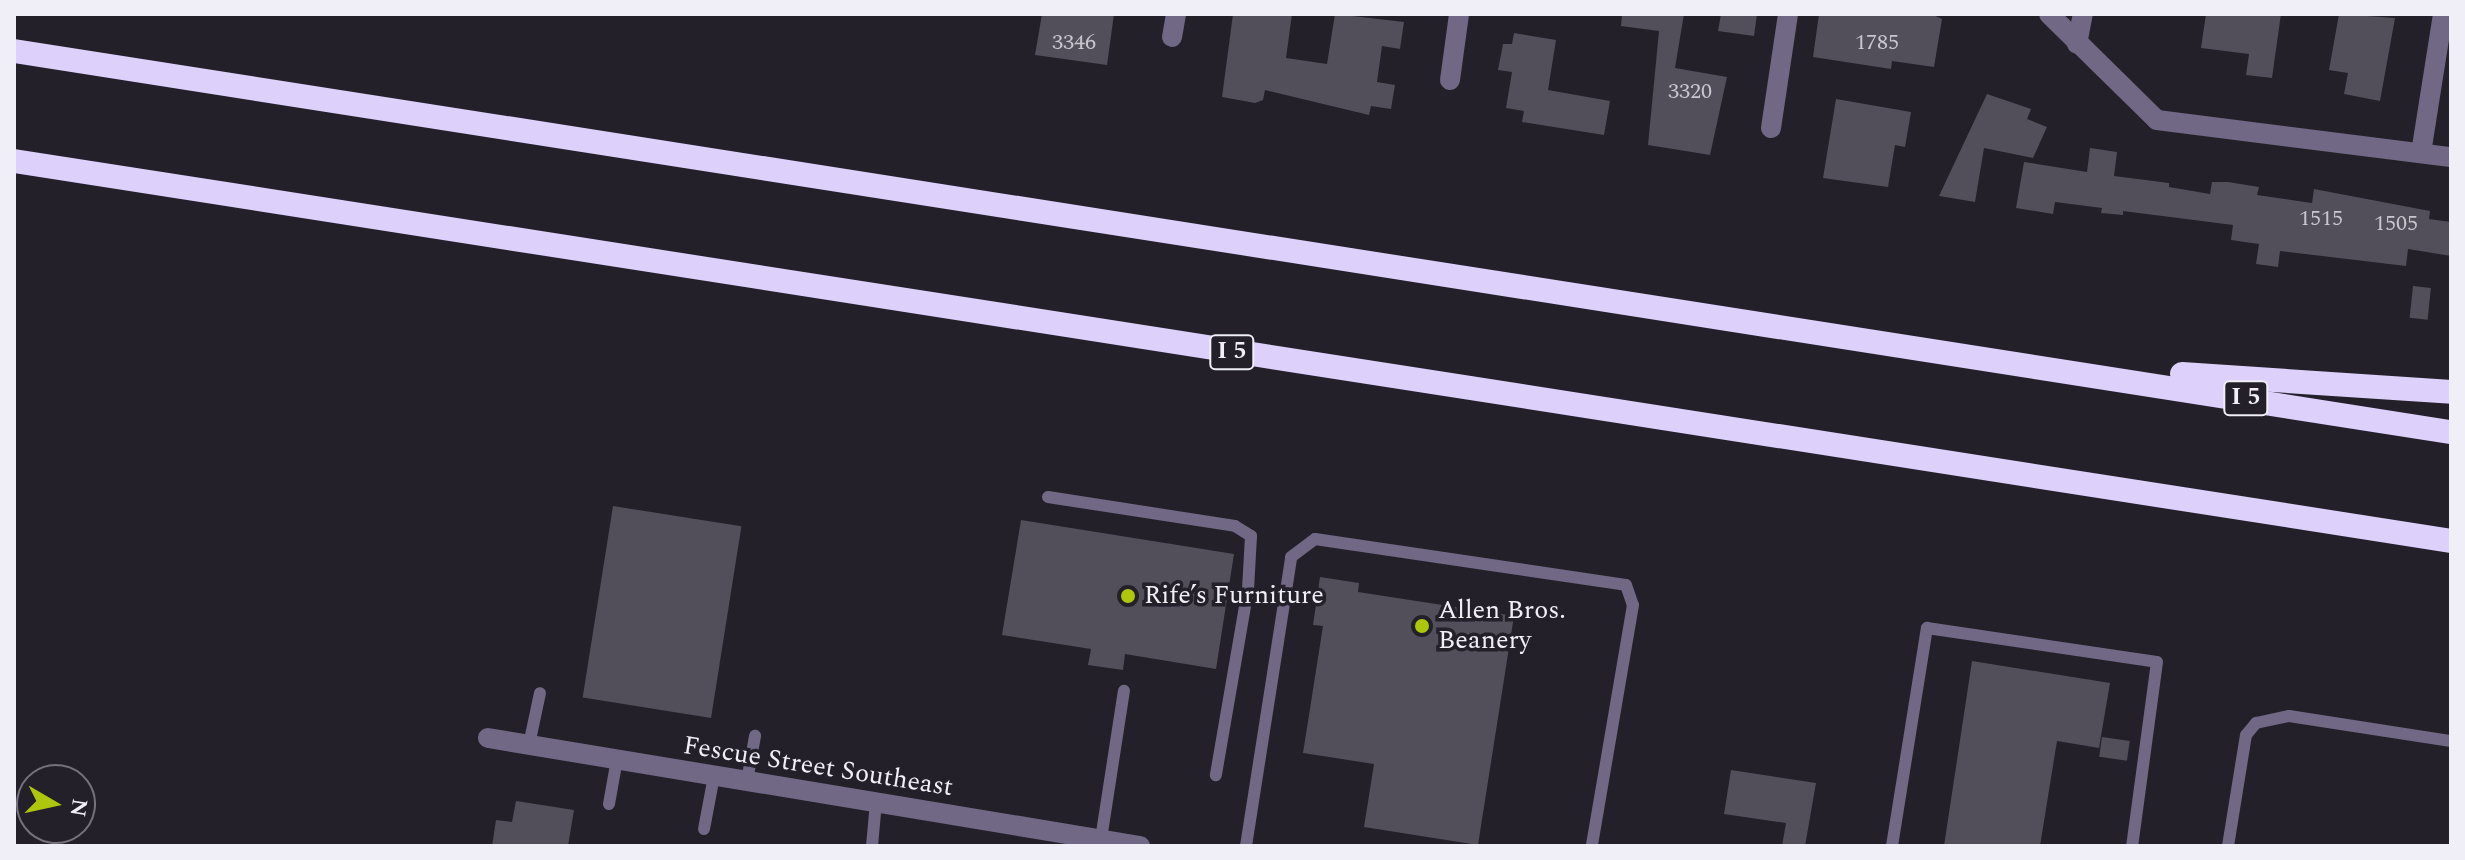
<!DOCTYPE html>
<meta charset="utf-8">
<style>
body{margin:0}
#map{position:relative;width:2465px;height:860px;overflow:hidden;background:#23202a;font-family:Spectral,serif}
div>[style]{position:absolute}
.building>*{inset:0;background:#524e5a;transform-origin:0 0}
.service>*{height:12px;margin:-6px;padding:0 6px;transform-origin:6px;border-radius:6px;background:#706884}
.minor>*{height:20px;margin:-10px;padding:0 10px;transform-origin:10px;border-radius:10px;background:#706884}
.tertiary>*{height:20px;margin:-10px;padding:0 10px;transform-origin:10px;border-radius:10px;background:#706884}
.motorway>*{height:24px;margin:-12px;padding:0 12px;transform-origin:12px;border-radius:12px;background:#ddd0fb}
.dots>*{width:22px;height:22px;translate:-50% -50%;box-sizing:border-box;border:4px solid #23202a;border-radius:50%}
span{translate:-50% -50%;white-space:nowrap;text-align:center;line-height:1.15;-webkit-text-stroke:7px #23202a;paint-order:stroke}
.number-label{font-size:22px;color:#c8c6cf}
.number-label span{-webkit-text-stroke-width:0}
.shield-label span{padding:2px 6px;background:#23202a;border:2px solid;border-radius:6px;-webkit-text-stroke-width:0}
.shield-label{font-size:24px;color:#f0eef6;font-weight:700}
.poi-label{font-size:26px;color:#f0eef6}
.left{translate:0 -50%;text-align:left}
.street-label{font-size:26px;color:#f0eef6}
.frame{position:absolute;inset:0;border:16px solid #f0eef6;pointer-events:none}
.north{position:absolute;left:16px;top:764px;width:80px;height:80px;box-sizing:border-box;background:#23202a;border:2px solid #75727c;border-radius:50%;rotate:99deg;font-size:22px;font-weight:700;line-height:32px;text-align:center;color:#f0eef6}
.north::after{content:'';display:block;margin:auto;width:28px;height:36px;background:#aec60c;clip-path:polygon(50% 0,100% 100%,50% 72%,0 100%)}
</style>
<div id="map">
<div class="building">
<i style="clip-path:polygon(1042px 14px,1114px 14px,1107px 65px,1035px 55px)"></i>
<i style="clip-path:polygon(1233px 14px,1292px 14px,1286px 58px,1327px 64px,1335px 14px,1404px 22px,1400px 49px,1382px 46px,1377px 82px,1395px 85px,1391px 109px,1371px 106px,1369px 115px,1265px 90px,1263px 100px,1255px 103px,1222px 97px)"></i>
<i style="clip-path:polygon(1622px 14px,1684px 14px,1675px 68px,1727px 77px,1710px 155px,1648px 145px,1659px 31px,1621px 26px)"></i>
<i style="clip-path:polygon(1721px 14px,1757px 14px,1754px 36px,1718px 31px)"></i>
<i style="clip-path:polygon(1819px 14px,1931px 14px,1942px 19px,1934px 67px,1892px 61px,1891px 69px,1813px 57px)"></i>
<i style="clip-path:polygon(2206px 14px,2281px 14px,2272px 78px,2246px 75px,2249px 54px,2201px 48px)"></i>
<i style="clip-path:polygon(2339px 14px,2395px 18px,2380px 101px,2344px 94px,2348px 73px,2329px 70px)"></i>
<i style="clip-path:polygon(1514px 33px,1556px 40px,1548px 90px,1610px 101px,1604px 135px,1522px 122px,1524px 111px,1506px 108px,1512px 72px,1498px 70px,1503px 44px,1512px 44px)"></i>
<i style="clip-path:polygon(1987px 94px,2031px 109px,2027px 119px,2047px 127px,2033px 158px,1984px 148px,1975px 202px,1939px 196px)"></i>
<i style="clip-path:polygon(1836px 99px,1911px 112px,1905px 147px,1895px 145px,1888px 187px,1823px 178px)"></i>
<i style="clip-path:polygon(2090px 148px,2117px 152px,2114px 176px,2169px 183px,2169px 187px,2210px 194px,2212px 182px,2228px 182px,2259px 187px,2257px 195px,2312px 203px,2314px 189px,2430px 211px,2429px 219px,2451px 222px,2451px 256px,2408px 249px,2406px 266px,2280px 251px,2278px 267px,2256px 264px,2259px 244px,2231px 240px,2233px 225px,2123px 211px,2123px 215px,2101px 213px,2102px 208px,2055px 202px,2053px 214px,2016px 208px,2024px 162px,2087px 172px)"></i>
<i style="left:2413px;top:286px;width:18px;height:32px;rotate:6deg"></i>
<i style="left:613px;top:506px;width:130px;height:194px;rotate:9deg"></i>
<i style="clip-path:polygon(1021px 520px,1234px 554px,1216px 669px,1125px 654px,1123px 670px,1088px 665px,1091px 649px,1002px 635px)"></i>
<i style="clip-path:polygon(1320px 577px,1359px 583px,1358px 592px,1514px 616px,1478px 845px,1364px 827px,1374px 764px,1303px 753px,1323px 626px,1313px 625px)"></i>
<i style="clip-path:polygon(1972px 661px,2110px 683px,2099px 748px,2057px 741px,2040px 846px,1944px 846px)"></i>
<i style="left:2102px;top:737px;width:28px;height:20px;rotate:8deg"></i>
<i style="clip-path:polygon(1731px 770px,1816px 783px,1805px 846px,1782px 846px,1786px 823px,1724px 814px)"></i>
<i style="clip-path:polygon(516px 801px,574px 810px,568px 846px,492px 846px,496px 820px,512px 822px)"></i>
</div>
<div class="service">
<i style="left:1048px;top:497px;width:189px;rotate:8.8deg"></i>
<i style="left:1235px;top:526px;width:19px;rotate:32deg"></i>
<i style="left:1251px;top:536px;width:53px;rotate:93.2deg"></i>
<i style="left:1248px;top:589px;width:189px;rotate:99.8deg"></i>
<i style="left:529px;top:745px;width:53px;rotate:-78.1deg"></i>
<i style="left:747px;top:781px;width:46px;rotate:-79.9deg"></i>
<i style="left:609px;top:804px;width:46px;rotate:-79.9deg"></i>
<i style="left:704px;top:829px;width:54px;rotate:-79.3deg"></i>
<i style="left:1101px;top:839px;width:150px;rotate:-81.2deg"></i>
<i style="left:872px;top:846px;width:44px;rotate:-84.8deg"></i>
<i style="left:1246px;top:846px;width:292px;rotate:-81.1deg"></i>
<i style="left:1291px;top:557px;width:30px;rotate:-37deg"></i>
<i style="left:1315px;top:539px;width:314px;rotate:8.4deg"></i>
<i style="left:1626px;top:585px;width:21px;rotate:71deg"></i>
<i style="left:1633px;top:605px;width:244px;rotate:99.7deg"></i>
<i style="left:1892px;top:846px;width:221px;rotate:-80.9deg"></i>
<i style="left:1927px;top:628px;width:232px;rotate:8.4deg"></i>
<i style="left:2157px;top:662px;width:186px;rotate:97.7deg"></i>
<i style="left:2228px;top:846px;width:112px;rotate:-80.8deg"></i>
<i style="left:2246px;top:735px;width:16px;rotate:-50deg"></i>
<i style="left:2256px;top:723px;width:34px;rotate:-12deg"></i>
<i style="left:2289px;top:716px;width:164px;rotate:8.8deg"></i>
</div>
<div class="minor">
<i style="left:2049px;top:14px;width:151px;rotate:44.5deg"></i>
<i style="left:2157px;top:120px;width:296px;rotate:7.2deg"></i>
<i style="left:1172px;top:37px;width:23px;rotate:-80deg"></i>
<i style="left:2077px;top:44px;width:31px;rotate:-79deg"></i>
<i style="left:1450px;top:80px;width:67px;rotate:-82.2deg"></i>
<i style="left:1771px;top:128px;width:115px;rotate:-81.5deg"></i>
<i style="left:2421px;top:153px;width:141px;rotate:-81deg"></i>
</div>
<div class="tertiary">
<i style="left:488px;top:738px;width:661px;rotate:9.41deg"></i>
</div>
<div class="motorway">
<i style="left:14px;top:51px;width:2467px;rotate:8.89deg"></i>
<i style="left:14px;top:161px;width:2466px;rotate:8.86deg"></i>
<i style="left:2182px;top:374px;width:270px;rotate:3.8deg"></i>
</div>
<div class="dots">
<i style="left:1128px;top:596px;background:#aec60c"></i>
<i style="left:1422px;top:626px;background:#aec60c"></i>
</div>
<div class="number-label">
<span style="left:1074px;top:43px">3346</span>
<span style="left:1877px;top:43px">1785</span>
<span style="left:1690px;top:92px">3320</span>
<span style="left:2321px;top:219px">1515</span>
<span style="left:2396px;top:224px">1505</span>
</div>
<div class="shield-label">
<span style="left:1232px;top:352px">I 5</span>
<span style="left:2246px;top:398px">I 5</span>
</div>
<div class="poi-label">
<span class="left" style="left:1144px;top:596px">Rife’s Furniture</span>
<span class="left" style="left:1438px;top:626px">Allen Bros.<br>Beanery</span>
</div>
<div class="street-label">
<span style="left:818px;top:767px;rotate:9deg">Fescue Street Southeast</span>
</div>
<div class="frame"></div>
<div class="north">N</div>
</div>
